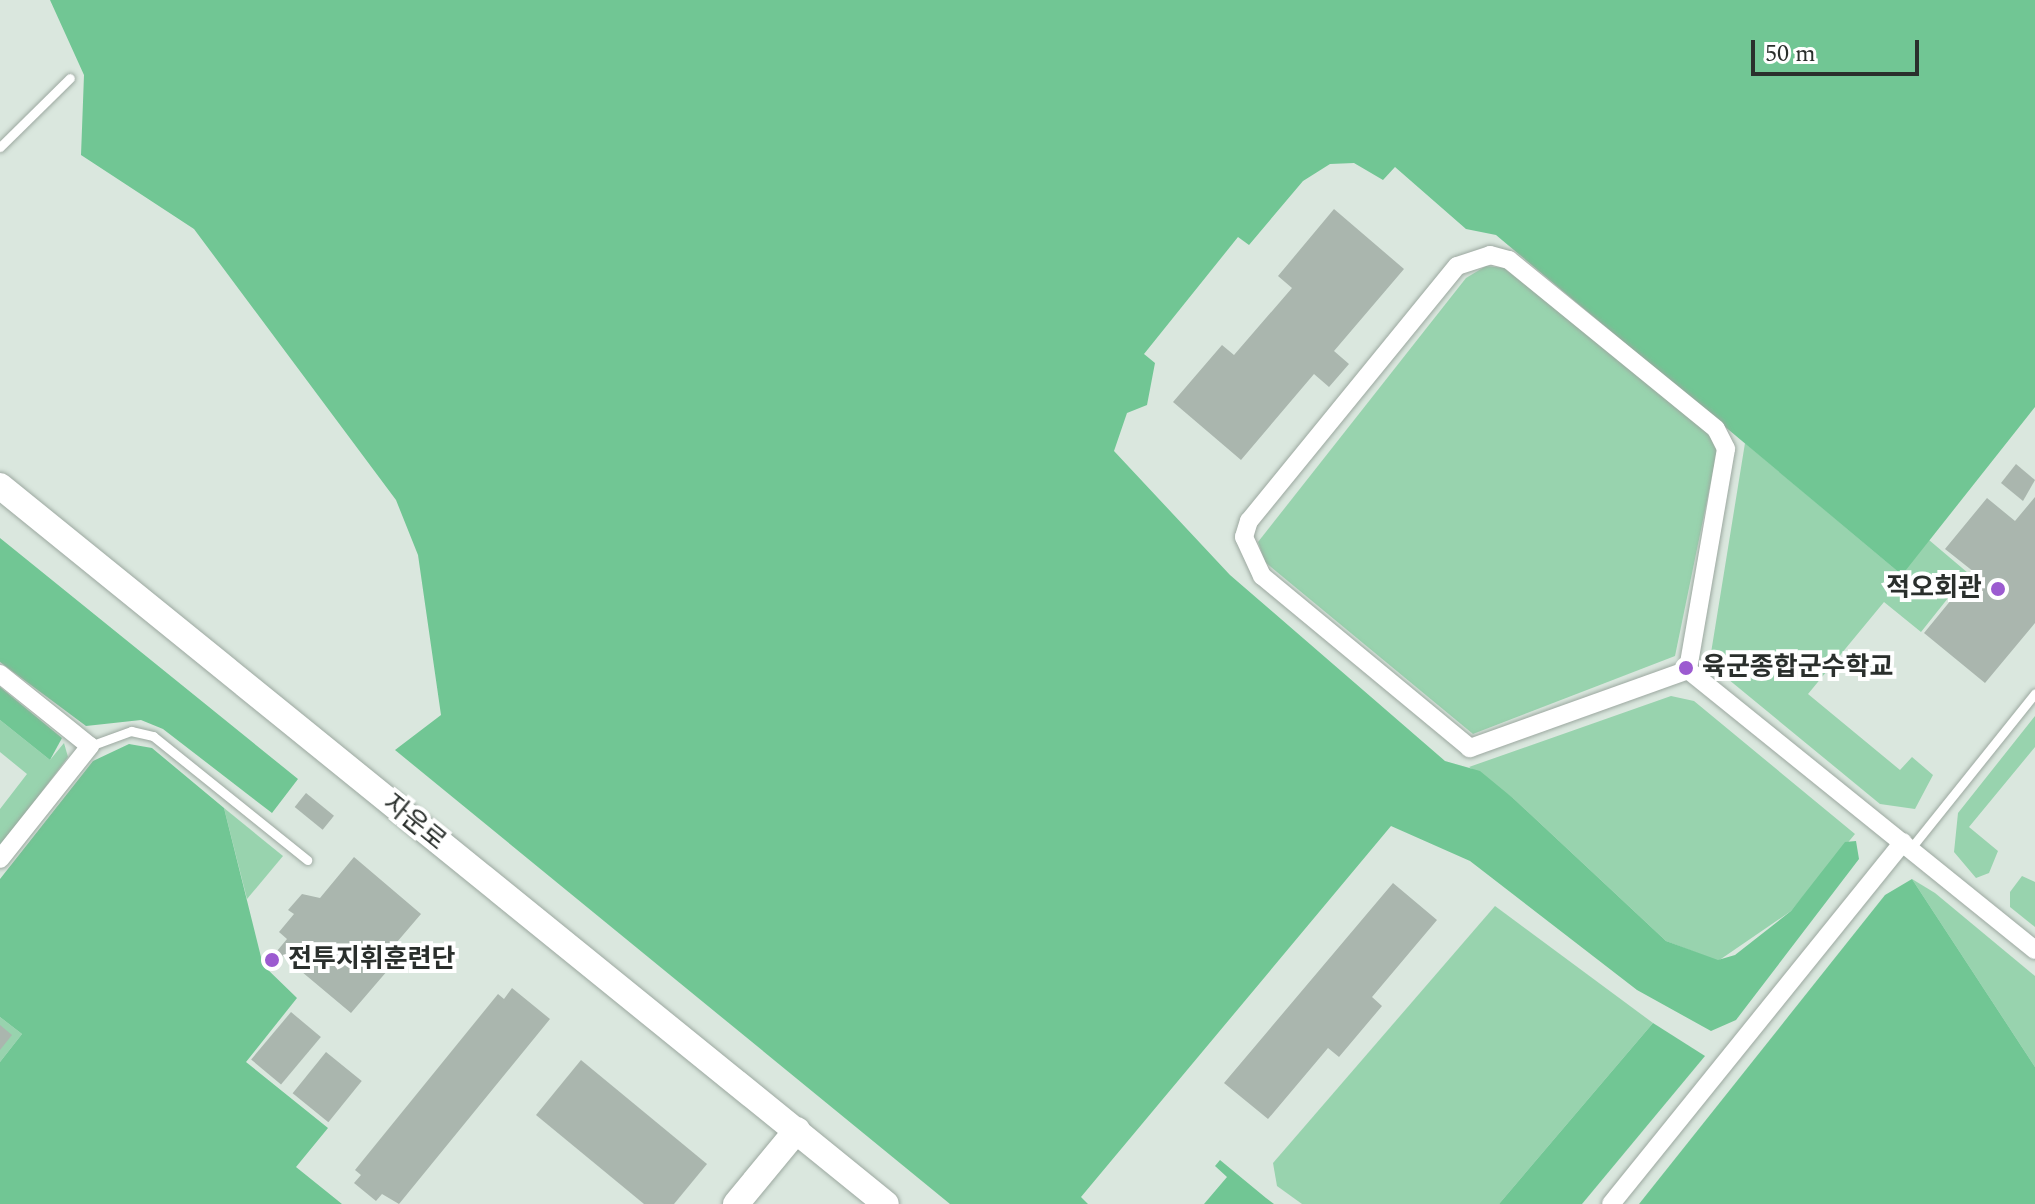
<!DOCTYPE html>
<meta charset="utf-8">
<style>
body{margin:0}
#map{position:relative;width:2035px;height:1204px;overflow:hidden;background:#dae7de;font-family:Spectral,"Noto Sans KR",serif}
div>[style]{position:absolute}
.green>*{inset:0;background:#98d3ae}
.forest>*{inset:0;background:#71c694}
.building>*{inset:0;background:#aab6ae;transform-origin:0 0}
.roads{filter:drop-shadow(0 0 2px #9ca8a0) drop-shadow(0 0 2px #9ca8a0)}
.lane>*{height:9px;margin:-4.5px;padding:0 4.5px;transform-origin:4.5px;border-radius:4.5px;background:#fff}
.street>*{height:18px;margin:-9px;padding:0 9px;transform-origin:9px;border-radius:9px;background:#fff}
.secondary>*{height:26px;margin:-13px;padding:0 13px;transform-origin:13px;border-radius:13px;background:#fff}
.dots>*{width:22px;height:22px;translate:-50% -50%;box-sizing:border-box;border:4px solid #fff;border-radius:50%}
span{translate:-50% -50%;white-space:nowrap;text-align:center;line-height:1.15;-webkit-text-stroke:8px #fff;paint-order:stroke}
.poi-label{font-size:26px;color:#2a2f2c;font-weight:700}
.right{translate:-100% -50%;text-align:right}
.left{translate:0 -50%;text-align:left}
.street-label{font-size:26px;color:#2a2f2c}
.scale{position:absolute;left:1751px;top:40px;width:168px;height:36px;box-sizing:border-box;border:4px solid #2a2f2c;border-top:0;padding-left:10px;font-size:24px;line-height:28px;white-space:nowrap;color:#2a2f2c;-webkit-text-stroke:6px #fff;paint-order:stroke}
</style>
<div id="map">
<div class="green">
<i style="clip-path:polygon(1486px 266px,1504px 268px,1709px 430px,1718px 447px,1675px 656px,1473px 734px,1265px 562px,1258px 542px,1466px 278px)"></i>
<i style="clip-path:polygon(1745px 443px,1901px 574px,1929px 540px,1968px 573px,1921px 632px,1884px 602px,1808px 694px,1900px 770px,1912px 757px,1933px 775px,1915px 809px,1880px 804px,1717px 670px,1711px 653px)"></i>
<i style="clip-path:polygon(1671px 696px,1694px 701px,1855px 834px,1791px 911px,1718px 961px,1666px 941px,1514px 799px,1469px 767px)"></i>
<i style="clip-path:polygon(2035px 716px,2035px 747px,1969px 827px,1998px 851px,1989px 873px,1976px 878px,1954px 852px,1958px 813px)"></i>
<i style="clip-path:polygon(0 720px,50px 760px,64px 743px,68px 757px,0 847px,0 809px,27px 774px,0 752px)"></i>
<i style="clip-path:polygon(224px 808px,283px 856px,247px 899px)"></i>
<i style="clip-path:polygon(2022px 876px,2035px 882px,2035px 927px,2010px 907px,2010px 892px)"></i>
<i style="clip-path:polygon(1912px 879px,1935px 893px,2035px 976px,2035px 1067px)"></i>
<i style="clip-path:polygon(1495px 906px,1653px 1023px,1499px 1204px,1302px 1204px,1277px 1186px,1273px 1163px)"></i>
<i style="clip-path:polygon(0 1017px,22px 1034px,0 1062px)"></i>
</div>
<div class="forest">
<i style="clip-path:polygon(50px 0,2035px 0,2035px 407px,1902px 575px,1496px 235px,1466px 229px,1395px 167px,1383px 180px,1354px 163px,1330px 164px,1303px 181px,1249px 245px,1238px 237px,1144px 354px,1155px 363px,1147px 405px,1127px 413px,1114px 451px,1230px 575px,1445px 761px,1480px 771px,1514px 799px,1666px 941px,1718px 960px,1735px 955px,1791px 911px,1845px 842px,1856px 841px,1859px 859px,1736px 1020px,1711px 1031px,1637px 990px,1470px 861px,1391px 826px,1081px 1197px,1088px 1204px,950px 1204px,395px 750px,441px 715px,418px 555px,396px 500px,194px 229px,81px 155px,84px 75px)"></i>
<i style="clip-path:polygon(0 538px,298px 779px,272px 813px,163px 729px,141px 720px,86px 726px,0 662px)"></i>
<i style="clip-path:polygon(0 687px,62px 738px,50px 760px,0 720px)"></i>
<i style="clip-path:polygon(129px 744px,152px 748px,224px 808px,263px 965px,297px 998px,246px 1062px,328px 1128px,296px 1167px,342px 1204px,0 1204px,0 1062px,22px 1034px,0 1017px,0 879px,93px 761px)"></i>
<i style="clip-path:polygon(1912px 879px,2035px 1067px,2035px 1204px,1639px 1204px,1885px 895px)"></i>
<i style="clip-path:polygon(1653px 1023px,1705px 1056px,1582px 1204px,1499px 1204px)"></i>
<i style="clip-path:polygon(1220px 1160px,1266px 1198px,1274px 1204px,1204px 1204px,1227px 1177px,1215px 1166px)"></i>
</div>
<div class="building">
<i style="clip-path:polygon(1334px 209px,1404px 269px,1334px 351px,1349px 364px,1329px 387px,1314px 374px,1241px 460px,1173px 402px,1222px 345px,1234px 355px,1292px 288px,1278px 276px)"></i>
<i style="clip-path:polygon(2016px 464px,2035px 480px,2023px 501px,2001px 483px)"></i>
<i style="clip-path:polygon(2035px 497px,2035px 623px,1985px 683px,1924px 633px,1974px 572px,1945px 549px,1987px 498px,2015px 521px)"></i>
<i style="left:306px;top:793px;width:36px;height:18px;rotate:39deg"></i>
<i style="clip-path:polygon(354px 857px,421px 914px,391px 949px,400px 956px,351px 1013px,277px 951px,287px 939px,279px 932px,294px 914px,288px 910px,302px 894px,320px 898px)"></i>
<i style="clip-path:polygon(1393px 883px,1437px 920px,1372px 997px,1382px 1006px,1339px 1057px,1328px 1048px,1268px 1119px,1224px 1083px)"></i>
<i style="clip-path:polygon(512px 988px,550px 1019px,399px 1204px,382px 1194px,376px 1201px,354px 1183px,361px 1175px,355px 1170px,498px 994px,504px 999px)"></i>
<i style="left:291px;top:1012px;width:39px;height:62px;rotate:40deg"></i>
<i style="clip-path:polygon(0 1025px,12px 1035px,0 1050px)"></i>
<i style="left:326px;top:1052px;width:46px;height:53px;rotate:39deg"></i>
<i style="clip-path:polygon(581px 1060px,707px 1164px,674px 1204px,644px 1204px,536px 1115px)"></i>
</div>
<div class="roads">
<div class="lane">
<i style="left:0;top:147px;width:98px;rotate:-44.6deg"></i>
<i style="left:90px;top:746px;width:44px;rotate:-20.1deg"></i>
<i style="left:131px;top:731px;width:23px;rotate:13deg"></i>
<i style="left:153px;top:736px;width:198px;rotate:38.8deg"></i>
<i style="left:1911px;top:848px;width:198px;rotate:-51.3deg"></i>
</div>
<div class="street">
<i style="left:1490px;top:255px;width:20px;rotate:15deg"></i>
<i style="left:1509px;top:260px;width:267px;rotate:39.2deg"></i>
<i style="left:1716px;top:429px;width:22px;rotate:63deg"></i>
<i style="left:1726px;top:449px;width:224px;rotate:99.8deg"></i>
<i style="left:1688px;top:670px;width:232px;rotate:160.3deg"></i>
<i style="left:1470px;top:748px;width:270px;rotate:-140.4deg"></i>
<i style="left:1262px;top:576px;width:43px;rotate:-114.8deg"></i>
<i style="left:1244px;top:537px;width:17px;rotate:-73deg"></i>
<i style="left:1249px;top:521px;width:329px;rotate:-50.8deg"></i>
<i style="left:1457px;top:266px;width:35px;rotate:-18deg"></i>
<i style="left:1688px;top:670px;width:446px;rotate:38.9deg"></i>
<i style="left:0;top:674px;width:115px;rotate:38.7deg"></i>
<i style="left:90px;top:746px;width:144px;rotate:128.5deg"></i>
<i style="left:1611px;top:1204px;width:465px;rotate:-51.1deg"></i>
</div>
<div class="secondary">
<i style="left:0;top:486px;width:1140px;rotate:39.02deg"></i>
<i style="left:736px;top:1204px;width:96px;rotate:-50.5deg"></i>
</div>
</div>
<div class="dots">
<i style="left:1998px;top:589px;background:#9c5bd0"></i>
<i style="left:1686px;top:668px;background:#9c5bd0"></i>
<i style="left:272px;top:960px;background:#9c5bd0"></i>
</div>
<div class="poi-label">
<span class="right" style="left:1982px;top:589px">적오회관</span>
<span class="left" style="left:1702px;top:668px">육군종합군수학교</span>
<span class="left" style="left:288px;top:960px">전투지휘훈련단</span>
</div>
<div class="street-label">
<span style="left:414px;top:823px;rotate:39deg">자운로</span>
</div>
<div class="scale">50 m</div>
</div>
